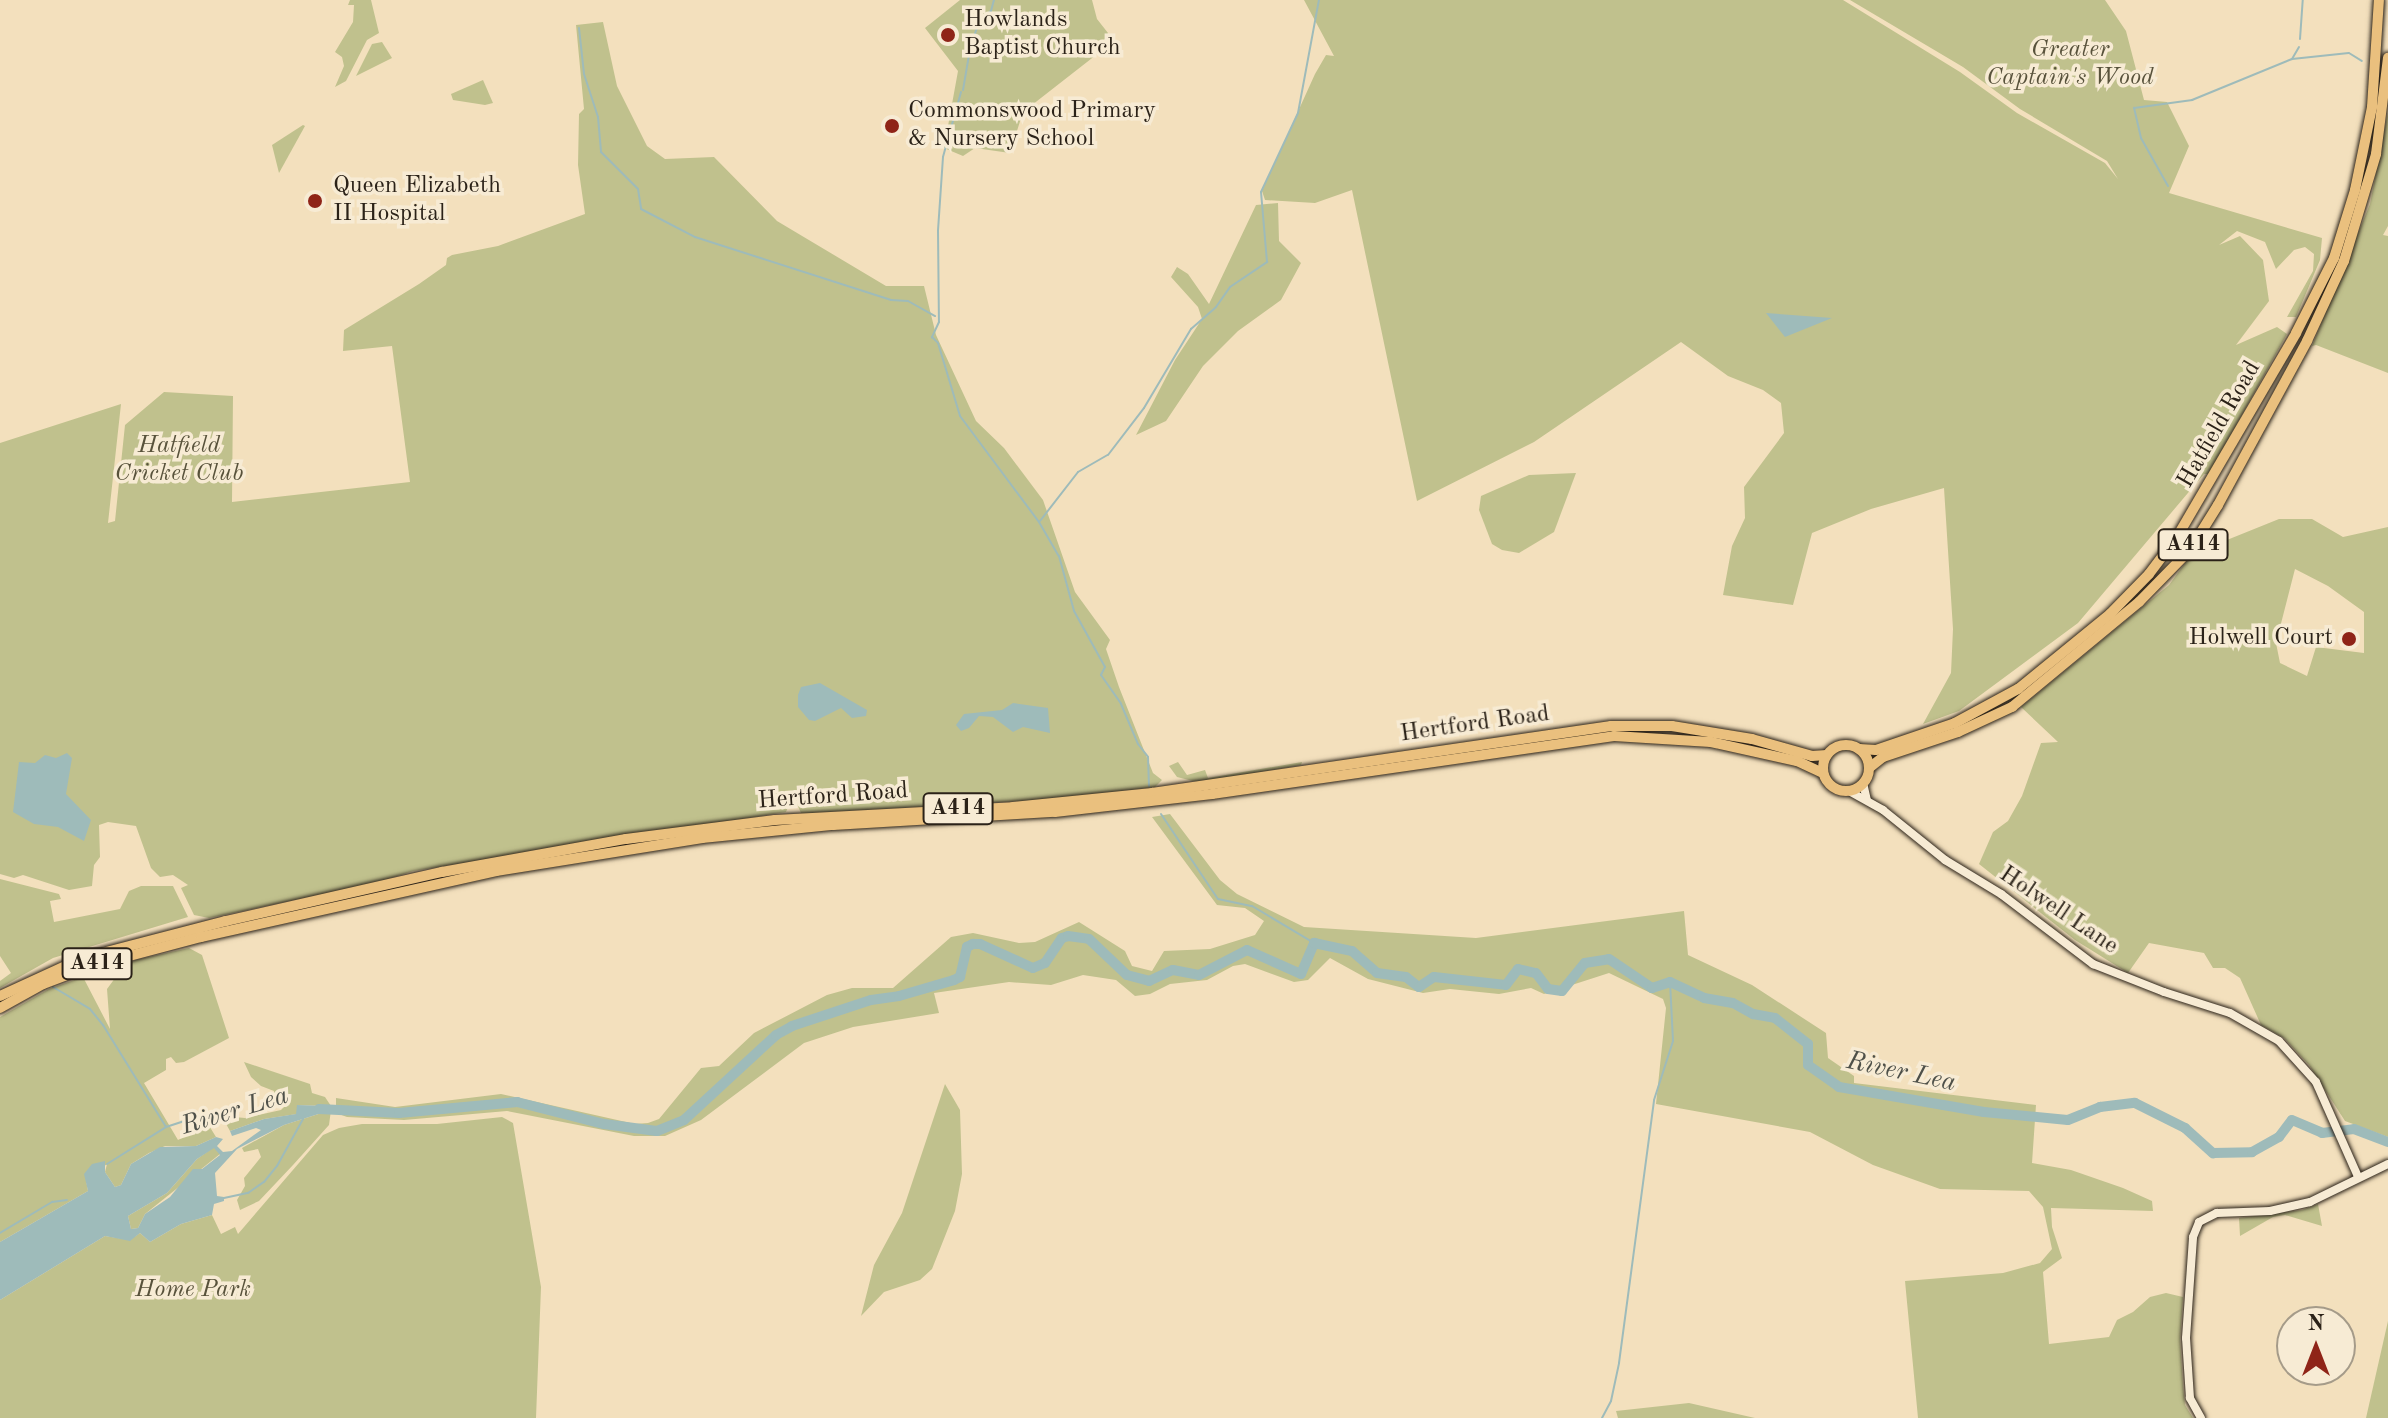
<!DOCTYPE html>
<style>
body{margin:0}
#map{position:relative;width:2388px;height:1418px;overflow:hidden;background:#f3e0bd;font-family:"Old Standard TT",serif}
div>[style]{position:absolute}
.green>*{inset:0;background:#c0c18d}
.water>*{inset:0;background:#9ebbba}
.stream>*{height:2px;margin:-1px;padding:0 1px;transform-origin:1px;border-radius:1px;background:#9ebbba}
.river>*{height:10px;margin:-5px;padding:0 5px;transform-origin:5px;border-radius:5px;background:#9ebbba}
.roads{filter:drop-shadow(0 0 2px #2b2218) drop-shadow(0 0 2px #2b2218)}
.secondary>*{height:8px;margin:-4px;padding:0 4px;transform-origin:4px;border-radius:4px;background:#f7ebd4}
.highway>*{height:10px;margin:-5px;padding:0 5px;transform-origin:5px;border-radius:5px;background:#eac07e}
.highway>.ring{margin:-5px;padding:0;box-sizing:content-box;background:none;border:10px solid #eac07e;border-radius:50%}
.dots>*{width:22px;height:22px;translate:-50% -50%;box-sizing:border-box;border:4px solid #f7ebd4;border-radius:50%}
span{translate:-50% -50%;white-space:nowrap;text-align:center;line-height:1.15;-webkit-text-stroke:7px #f7ebd4;paint-order:stroke}
.shield-label span{padding:2px 6px;background:#f7ebd4;border:2px solid;border-radius:6px;-webkit-text-stroke-width:0}
.shield-label{font-size:22px;color:#2b2218;font-weight:700}
.poi-label{font-size:24px;color:#2b2218}
.left{translate:0 -50%;text-align:left}
.right{translate:-100% -50%;text-align:right}
.park-label{font-size:24px;color:#58523b;font-style:italic}
.street-label{font-size:24px;color:#2b2218}
.water-label{font-size:26px;color:#4e5049;font-style:italic}
.north{position:absolute;left:2276px;top:1306px;width:80px;height:80px;box-sizing:border-box;background:#f7ebd4;border:2px solid #a59b89;border-radius:50%;rotate:0deg;font-size:22px;font-weight:700;line-height:32px;text-align:center;color:#2b2218}
.north::after{content:'';display:block;margin:auto;width:28px;height:36px;background:#8f2418;clip-path:polygon(50% 0,100% 100%,50% 72%,0 100%)}
</style>
<div id="map">
<div class="green">
<i style="clip-path:polygon(350px 0,371px 0,379px 33px,367px 40px,346px 81px,335px 87px,344px 66px,342px 57px,335px 52px,353px 22px,354px 5px,348px 5px)"></i>
<i style="clip-path:polygon(960px 0,1092px 0,1097px 19px,1108px 33px,1096px 55px,1023px 112px,1010px 153px,975px 148px,963px 156px,944px 148px,958px 71px,925px 28px)"></i>
<i style="clip-path:polygon(1304px 0,1843px 0,1960px 72px,2017px 113px,2105px 163px,2118px 179px,2107px 161px,2020px 109px,1963px 67px,1850px 0,2105px 0,2126px 31px,2144px 100px,2167px 102px,2189px 146px,2169px 193px,2322px 238px,2320px 260px,2296px 317px,2287px 317px,2313px 271px,2314px 254px,2305px 247px,2294px 250px,2276px 269px,2265px 242px,2237px 231px,2219px 245px,2240px 236px,2263px 260px,2269px 301px,2236px 345px,2277px 327px,2287px 334px,2209px 474px,2204px 474px,2078px 623px,1959px 711px,1923px 724px,1951px 673px,1953px 629px,1944px 488px,1871px 509px,1812px 533px,1793px 605px,1723px 595px,1732px 546px,1745px 518px,1744px 487px,1784px 433px,1781px 403px,1763px 390px,1728px 376px,1681px 342px,1534px 442px,1417px 501px,1352px 190px,1315px 203px,1265px 200px,1262px 191px,1315px 74px,1326px 55px,1334px 56px)"></i>
<i style="clip-path:polygon(603px 22px,617px 86px,647px 146px,665px 159px,714px 157px,777px 221px,886px 286px,924px 286px,936px 335px,976px 421px,1004px 448px,1043px 500px,1075px 592px,1110px 640px,1106px 649px,1119px 687px,1153px 773px,1162px 780px,1155px 787px,1058px 799px,814px 813px,801px 813px,797px 804px,789px 805px,786px 812px,413px 871px,376px 883px,209px 918px,194px 915px,181px 888px,188px 885px,173px 875px,160px 877px,151px 868px,136px 826px,108px 822px,99px 825px,100px 857px,94px 865px,92px 886px,69px 890px,23px 875px,14px 878px,0 874px,0 443px,121px 404px,108px 523px,115px 521px,125px 425px,164px 392px,233px 396px,232px 502px,410px 482px,392px 346px,343px 351px,344px 330px,419px 284px,446px 265px,447px 258px,452px 255px,498px 246px,585px 214px,578px 165px,579px 114px,584px 109px,576px 25px)"></i>
<i style="clip-path:polygon(382px 42px,392px 58px,356px 76px,372px 44px)"></i>
<i style="clip-path:polygon(483px 80px,493px 103px,485px 105px,453px 100px,451px 94px)"></i>
<i style="clip-path:polygon(2388px 112px,2388px 226px,2383px 235px,2388px 236px,2388px 373px,2316px 345px,2312px 346px,2370px 204px)"></i>
<i style="clip-path:polygon(303px 125px,305px 126px,279px 173px,272px 145px)"></i>
<i style="clip-path:polygon(1278px 203px,1279px 241px,1301px 263px,1281px 300px,1238px 331px,1203px 366px,1166px 421px,1136px 435px,1175px 360px,1202px 319px,1198px 307px,1171px 277px,1177px 267px,1188px 274px,1209px 304px,1256px 205px)"></i>
<i style="clip-path:polygon(1576px 473px,1554px 532px,1519px 553px,1502px 550px,1492px 544px,1479px 510px,1481px 496px,1529px 475px)"></i>
<i style="clip-path:polygon(evenodd,2279px 519px,2312px 519px,2343px 537px,2388px 527px,2388px 1137px,2345px 1121px,2309px 1065px,2284px 1038px,2261px 1025px,2240px 978px,2225px 968px,2213px 968px,2204px 953px,2149px 943px,2128px 973px,2075px 940px,1979px 864px,1993px 832px,2008px 821px,2022px 796px,2041px 743px,2058px 742px,2021px 707px,2169px 585px,2208px 532px,2212px 546px,2279px 519px,2295px 569px,2328px 586px,2364px 612px,2364px 653px,2316px 647px,2307px 676px,2280px 663px,2276px 643px,2295px 569px)"></i>
<i style="clip-path:polygon(1178px 762px,1187px 775px,1205px 770px,1208px 778px,1302px 762px,1301px 765px,1201px 783px,1177px 777px,1169px 766px)"></i>
<i style="clip-path:polygon(1170px 814px,1220px 880px,1237px 894px,1304px 927px,1476px 938px,1684px 911px,1688px 955px,1752px 985px,1826px 1033px,1828px 1058px,1854px 1076px,1854px 1083px,2036px 1105px,2032px 1163px,2071px 1170px,2123px 1188px,2152px 1201px,2153px 1211px,2051px 1208px,2052px 1227px,2062px 1258px,2043px 1272px,2049px 1344px,2109px 1337px,2117px 1320px,2133px 1312px,2150px 1297px,2166px 1293px,2183px 1297px,2180px 1340px,2183px 1386px,2185px 1405px,2193px 1418px,1918px 1418px,1905px 1281px,2003px 1273px,2040px 1263px,2052px 1249px,2043px 1207px,2029px 1191px,1940px 1189px,1873px 1165px,1810px 1132px,1656px 1104px,1666px 1008px,1663px 999px,1609px 973px,1544px 994px,1531px 988px,1499px 994px,1450px 989px,1423px 993px,1368px 979px,1330px 958px,1308px 980px,1294px 982px,1245px 964px,1233px 966px,1207px 980px,1170px 984px,1150px 994px,1135px 996px,1116px 980px,1083px 975px,1051px 985px,1009px 982px,934px 993px,939px 1013px,853px 1027px,804px 1043px,701px 1120px,665px 1136px,634px 1136px,507px 1111px,404px 1120px,347px 1117px,336px 1113px,336px 1098px,395px 1107px,501px 1094px,635px 1124px,648px 1123px,659px 1119px,701px 1068px,719px 1066px,754px 1033px,827px 995px,852px 988px,893px 988px,951px 937px,973px 933px,1019px 943px,1035px 942px,1079px 922px,1125px 951px,1132px 966px,1152px 971px,1164px 951px,1210px 949px,1255px 935px,1264px 921px,1245px 908px,1217px 905px,1152px 817px)"></i>
<i style="clip-path:polygon(0 879px,59px 894px,61px 899px,50px 901px,54px 922px,120px 909px,129px 891px,141px 886px,173px 886px,188px 917px,53px 958px,0 988px,0 981px,11px 973px,0 956px)"></i>
<i style="clip-path:polygon(189px 948px,202px 955px,229px 1038px,184px 1062px,176px 1063px,171px 1057px,166px 1059px,166px 1070px,144px 1083px,178px 1140px,208px 1124px,216px 1137px,196px 1146px,165px 1146px,149px 1153px,131px 1164px,121px 1185px,115px 1187px,105px 1172px,107px 1164px,86px 1180px,88px 1191px,0 1242px,0 1017px,49px 989px,83px 977px,110px 1029px,107px 989px,121px 970px,135px 960px)"></i>
<i style="clip-path:polygon(244px 1062px,310px 1084px,312px 1093px,325px 1097px,331px 1106px,297px 1105px,297px 1114px,264px 1119px,230px 1131px,225px 1122px,234px 1117px,245px 1118px,281px 1110px,285px 1106px,274px 1099px,274px 1091px,261px 1086px,251px 1077px)"></i>
<i style="clip-path:polygon(945px 1084px,960px 1110px,962px 1174px,955px 1211px,932px 1269px,920px 1280px,884px 1292px,861px 1316px,874px 1265px,902px 1213px)"></i>
<i style="clip-path:polygon(331px 1110px,329px 1125px,293px 1165px,259px 1201px,240px 1210px,237px 1200px,245px 1186px,244px 1178px,261px 1157px,258px 1149px,244px 1152px,242px 1148px,284px 1125px)"></i>
<i style="clip-path:polygon(502px 1117px,513px 1123px,541px 1287px,536px 1418px,0 1418px,0 1300px,105px 1236px,130px 1240px,140px 1233px,150px 1242px,181px 1224px,212px 1215px,221px 1234px,235px 1227px,238px 1234px,323px 1135px,339px 1128px,362px 1124px,437px 1124px)"></i>
<i style="clip-path:polygon(214px 1147px,220px 1154px,145px 1214px,138px 1228px,131px 1229px,128px 1216px,167px 1193px,197px 1159px)"></i>
<i style="clip-path:polygon(2318px 1204px,2322px 1226px,2285px 1215px,2273px 1217px,2240px 1236px,2239px 1218px,2302px 1210px)"></i>
<i style="clip-path:polygon(2388px 1321px,2388px 1418px,2366px 1418px)"></i>
<i style="clip-path:polygon(1689px 1403px,1755px 1418px,1618px 1418px,1616px 1411px)"></i>
</div>
<div class="water">
<i style="clip-path:polygon(1766px 313px,1832px 318px,1785px 337px)"></i>
<i style="clip-path:polygon(820px 683px,867px 710px,866px 716px,852px 718px,841px 708px,815px 721px,809px 720px,798px 707px,798px 695px,801px 687px)"></i>
<i style="clip-path:polygon(1013px 703px,1048px 708px,1050px 733px,1023px 727px,1013px 732px,993px 717px,979px 716px,969px 728px,961px 731px,956px 725px,964px 714px,1002px 710px)"></i>
<i style="clip-path:polygon(67px 753px,72px 758px,66px 794px,91px 820px,84px 841px,58px 827px,34px 824px,13px 812px,19px 762px,35px 763px,45px 755px,56px 758px)"></i>
<i style="clip-path:polygon(evenodd,297px 1105px,331px 1106px,331px 1110px,284px 1125px,237px 1149px,215px 1173px,217px 1196px,224px 1197px,224px 1201px,214px 1204px,212px 1215px,181px 1224px,150px 1242px,140px 1233px,130px 1241px,105px 1236px,0 1300px,0 1242px,88px 1191px,84px 1174px,92px 1164px,105px 1161px,105px 1172px,115px 1187px,121px 1185px,131px 1164px,160px 1147px,196px 1146px,216px 1137px,223px 1139px,217px 1146px,223px 1152px,232px 1151px,261px 1130px,256px 1128px,232px 1136px,230px 1131px,264px 1119px,296px 1114px,297px 1105px,214px 1148px,220px 1155px,202px 1169px,193px 1169px,170px 1197px,145px 1214px,138px 1228px,131px 1229px,128px 1216px,167px 1193px,197px 1159px,214px 1148px)"></i>
</div>
<div class="stream">
<i style="left:579px;top:28px;width:46px;rotate:83.8deg"></i>
<i style="left:584px;top:74px;width:45px;rotate:72deg"></i>
<i style="left:598px;top:117px;width:35px;rotate:85deg"></i>
<i style="left:601px;top:152px;width:52px;rotate:45deg"></i>
<i style="left:638px;top:189px;width:20px;rotate:81deg"></i>
<i style="left:641px;top:209px;width:61px;rotate:27.4deg"></i>
<i style="left:695px;top:237px;width:206px;rotate:17.8deg"></i>
<i style="left:891px;top:300px;width:17px;rotate:3deg"></i>
<i style="left:908px;top:301px;width:31px;rotate:29deg"></i>
<i style="left:2300px;top:39px;width:39px;rotate:-86deg"></i>
<i style="left:2299px;top:47px;width:14px;rotate:120deg"></i>
<i style="left:2292px;top:59px;width:57px;rotate:-6deg"></i>
<i style="left:2349px;top:53px;width:15px;rotate:32deg"></i>
<i style="left:963px;top:90px;width:42px;rotate:-80.3deg"></i>
<i style="left:970px;top:49px;width:28px;rotate:-72deg"></i>
<i style="left:979px;top:22px;width:16px;rotate:-43deg"></i>
<i style="left:991px;top:11px;width:11px;rotate:-75deg"></i>
<i style="left:961px;top:92px;width:67px;rotate:105.5deg"></i>
<i style="left:943px;top:157px;width:74px;rotate:93.9deg"></i>
<i style="left:938px;top:231px;width:91px;rotate:89.4deg"></i>
<i style="left:939px;top:322px;width:17px;rotate:115deg"></i>
<i style="left:932px;top:337px;width:8px;rotate:45deg"></i>
<i style="left:938px;top:343px;width:76px;rotate:73.2deg"></i>
<i style="left:960px;top:416px;width:132px;rotate:53.3deg"></i>
<i style="left:1039px;top:522px;width:39px;rotate:60deg"></i>
<i style="left:1059px;top:556px;width:57px;rotate:74.7deg"></i>
<i style="left:1074px;top:611px;width:64px;rotate:61deg"></i>
<i style="left:1105px;top:667px;width:9px;rotate:117deg"></i>
<i style="left:1101px;top:675px;width:35px;rotate:55deg"></i>
<i style="left:1121px;top:704px;width:43px;rotate:67deg"></i>
<i style="left:1138px;top:744px;width:16px;rotate:52deg"></i>
<i style="left:1148px;top:757px;width:29px;rotate:88deg"></i>
<i style="left:2168px;top:186px;width:55px;rotate:-119.4deg"></i>
<i style="left:2141px;top:138px;width:31px;rotate:-103deg"></i>
<i style="left:2134px;top:108px;width:59px;rotate:-7.9deg"></i>
<i style="left:2192px;top:100px;width:108px;rotate:-22.3deg"></i>
<i style="left:1040px;top:521px;width:62px;rotate:-52.2deg"></i>
<i style="left:1078px;top:472px;width:34px;rotate:-30deg"></i>
<i style="left:1108px;top:455px;width:59px;rotate:-52.5deg"></i>
<i style="left:1144px;top:408px;width:92px;rotate:-59.3deg"></i>
<i style="left:1191px;top:329px;width:33px;rotate:-41deg"></i>
<i style="left:1216px;top:307px;width:24px;rotate:-55deg"></i>
<i style="left:1230px;top:287px;width:45px;rotate:-34deg"></i>
<i style="left:1267px;top:262px;width:70px;rotate:-94.9deg"></i>
<i style="left:1261px;top:192px;width:87px;rotate:-64.9deg"></i>
<i style="left:1298px;top:113px;width:115px;rotate:-79.5deg"></i>
<i style="left:1161px;top:814px;width:102px;rotate:56.2deg"></i>
<i style="left:1218px;top:899px;width:35px;rotate:12deg"></i>
<i style="left:1252px;top:906px;width:72px;rotate:30.8deg"></i>
<i style="left:53px;top:987px;width:43px;rotate:30.7deg"></i>
<i style="left:90px;top:1009px;width:21px;rotate:51deg"></i>
<i style="left:103px;top:1025px;width:120px;rotate:58.3deg"></i>
<i style="left:107px;top:1164px;width:70px;rotate:-32.1deg"></i>
<i style="left:166px;top:1127px;width:33px;rotate:-18deg"></i>
<i style="left:224px;top:1198px;width:25px;rotate:-12deg"></i>
<i style="left:248px;top:1193px;width:19px;rotate:-35deg"></i>
<i style="left:264px;top:1182px;width:21px;rotate:-51deg"></i>
<i style="left:277px;top:1166px;width:54px;rotate:-61deg"></i>
<i style="left:0;top:1233px;width:61px;rotate:-30.8deg"></i>
<i style="left:52px;top:1202px;width:15px;rotate:-8deg"></i>
<i style="left:1602px;top:1418px;width:19px;rotate:-62deg"></i>
<i style="left:1611px;top:1401px;width:39px;rotate:-78deg"></i>
<i style="left:1619px;top:1363px;width:265px;rotate:-82.4deg"></i>
<i style="left:1654px;top:1100px;width:62px;rotate:-72.1deg"></i>
<i style="left:1673px;top:1041px;width:59px;rotate:-92.9deg"></i>
</div>
<div class="river">
<i style="left:319px;top:1109px;width:80px;rotate:2.9deg"></i>
<i style="left:399px;top:1113px;width:119px;rotate:-5.3deg"></i>
<i style="left:517px;top:1102px;width:90px;rotate:14.2deg"></i>
<i style="left:604px;top:1124px;width:53px;rotate:7.5deg"></i>
<i style="left:657px;top:1131px;width:29px;rotate:-22deg"></i>
<i style="left:684px;top:1120px;width:125px;rotate:-42.7deg"></i>
<i style="left:776px;top:1035px;width:18px;rotate:-29deg"></i>
<i style="left:792px;top:1026px;width:83px;rotate:-18.2deg"></i>
<i style="left:871px;top:1000px;width:28px;rotate:-8deg"></i>
<i style="left:899px;top:996px;width:57px;rotate:-16.2deg"></i>
<i style="left:954px;top:980px;width:7px;rotate:-27deg"></i>
<i style="left:960px;top:977px;width:31px;rotate:-77deg"></i>
<i style="left:967px;top:947px;width:7px;rotate:-27deg"></i>
<i style="left:973px;top:944px;width:7px"></i>
<i style="left:980px;top:944px;width:58px;rotate:24.4deg"></i>
<i style="left:1033px;top:968px;width:13px;rotate:-23deg"></i>
<i style="left:1045px;top:963px;width:30px;rotate:-56deg"></i>
<i style="left:1062px;top:938px;width:6px;rotate:-18deg"></i>
<i style="left:1068px;top:936px;width:21px;rotate:8deg"></i>
<i style="left:1089px;top:939px;width:52px;rotate:43.5deg"></i>
<i style="left:1127px;top:975px;width:23px;rotate:15deg"></i>
<i style="left:1149px;top:981px;width:26px;rotate:-25deg"></i>
<i style="left:1173px;top:970px;width:26px;rotate:11deg"></i>
<i style="left:1199px;top:975px;width:54px;rotate:-27.5deg"></i>
<i style="left:1247px;top:950px;width:59px;rotate:24deg"></i>
<i style="left:1301px;top:974px;width:34px;rotate:-67deg"></i>
<i style="left:1314px;top:943px;width:39px;rotate:12deg"></i>
<i style="left:1352px;top:951px;width:33px;rotate:41deg"></i>
<i style="left:1377px;top:973px;width:29px;rotate:8deg"></i>
<i style="left:1406px;top:977px;width:16px;rotate:38deg"></i>
<i style="left:1419px;top:987px;width:18px;rotate:-34deg"></i>
<i style="left:1434px;top:977px;width:72px;rotate:6.3deg"></i>
<i style="left:1506px;top:985px;width:20px;rotate:-53deg"></i>
<i style="left:1518px;top:969px;width:18px;rotate:13deg"></i>
<i style="left:1536px;top:973px;width:20px;rotate:53deg"></i>
<i style="left:1548px;top:989px;width:14px;rotate:8deg"></i>
<i style="left:1562px;top:991px;width:36px;rotate:-51deg"></i>
<i style="left:1585px;top:963px;width:24px;rotate:-9deg"></i>
<i style="left:1609px;top:959px;width:52px;rotate:34deg"></i>
<i style="left:1652px;top:988px;width:19px;rotate:-18deg"></i>
<i style="left:1670px;top:982px;width:38px;rotate:25deg"></i>
<i style="left:1704px;top:998px;width:29px;rotate:10deg"></i>
<i style="left:1733px;top:1003px;width:23px;rotate:29deg"></i>
<i style="left:1753px;top:1014px;width:22px;rotate:10deg"></i>
<i style="left:1775px;top:1018px;width:42px;rotate:38.2deg"></i>
<i style="left:1808px;top:1044px;width:21px;rotate:90deg"></i>
<i style="left:1808px;top:1065px;width:38px;rotate:35deg"></i>
<i style="left:1839px;top:1087px;width:147px;rotate:9.8deg"></i>
<i style="left:1984px;top:1112px;width:84px;rotate:5.4deg"></i>
<i style="left:2068px;top:1120px;width:35px;rotate:-22deg"></i>
<i style="left:2100px;top:1107px;width:35px;rotate:-7deg"></i>
<i style="left:2135px;top:1103px;width:56px;rotate:26.6deg"></i>
<i style="left:2185px;top:1128px;width:38px;rotate:42deg"></i>
<i style="left:2213px;top:1153px;width:39px;rotate:-1deg"></i>
<i style="left:2252px;top:1152px;width:31px;rotate:-29deg"></i>
<i style="left:2279px;top:1137px;width:21px;rotate:-53deg"></i>
<i style="left:2292px;top:1120px;width:33px;rotate:23deg"></i>
<i style="left:2322px;top:1133px;width:32px;rotate:-7deg"></i>
<i style="left:2354px;top:1129px;width:36px;rotate:21deg"></i>
</div>
<div class="roads">
<div class="secondary">
<i style="left:1863px;top:783px;width:17px;rotate:77deg"></i>
<i style="left:1849px;top:791px;width:39px;rotate:29deg"></i>
<i style="left:1883px;top:810px;width:80px;rotate:38.9deg"></i>
<i style="left:1945px;top:860px;width:66px;rotate:31.3deg"></i>
<i style="left:2001px;top:894px;width:116px;rotate:37.3deg"></i>
<i style="left:2093px;top:964px;width:76px;rotate:21.5deg"></i>
<i style="left:2164px;top:992px;width:69px;rotate:17.7deg"></i>
<i style="left:2230px;top:1013px;width:56px;rotate:29.7deg"></i>
<i style="left:2279px;top:1041px;width:55px;rotate:47.9deg"></i>
<i style="left:2316px;top:1082px;width:104px;rotate:66.1deg"></i>
<i style="left:2201px;top:1418px;width:23px;rotate:-119deg"></i>
<i style="left:2190px;top:1398px;width:60px;rotate:-93.8deg"></i>
<i style="left:2186px;top:1338px;width:101px;rotate:-86deg"></i>
<i style="left:2193px;top:1237px;width:16px;rotate:-68deg"></i>
<i style="left:2199px;top:1222px;width:20px;rotate:-27deg"></i>
<i style="left:2217px;top:1213px;width:53px;rotate:-2.2deg"></i>
<i style="left:2270px;top:1211px;width:41px;rotate:-12.7deg"></i>
<i style="left:2310px;top:1202px;width:87px;rotate:-26deg"></i>
</div>
<div class="highway">
<i class="ring" style="left:1823px;top:745px;width:36px;height:36px"></i>
<i style="left:1859px;top:749px;width:17px;rotate:3deg"></i>
<i style="left:1876px;top:750px;width:83px;rotate:-18.9deg"></i>
<i style="left:1955px;top:723px;width:72px;rotate:-28.4deg"></i>
<i style="left:2018px;top:689px;width:119px;rotate:-39.2deg"></i>
<i style="left:2110px;top:614px;width:56px;rotate:-45.7deg"></i>
<i style="left:2149px;top:574px;width:46px;rotate:-52.9deg"></i>
<i style="left:2177px;top:537px;width:236px;rotate:-59.7deg"></i>
<i style="left:2296px;top:333px;width:84px;rotate:-63.1deg"></i>
<i style="left:2334px;top:258px;width:71px;rotate:-72.8deg"></i>
<i style="left:2355px;top:190px;width:85px;rotate:-78.4deg"></i>
<i style="left:2372px;top:107px;width:107px;rotate:-86.3deg"></i>
<i style="left:1869px;top:768px;width:18px;rotate:-38deg"></i>
<i style="left:1883px;top:757px;width:79px;rotate:-18.4deg"></i>
<i style="left:1958px;top:732px;width:60px;rotate:-24.8deg"></i>
<i style="left:2012px;top:707px;width:165px;rotate:-39.6deg"></i>
<i style="left:2139px;top:602px;width:73px;rotate:-45.6deg"></i>
<i style="left:2190px;top:550px;width:53px;rotate:-58.1deg"></i>
<i style="left:2218px;top:505px;width:187px;rotate:-61.5deg"></i>
<i style="left:2307px;top:341px;width:88px;rotate:-65.2deg"></i>
<i style="left:2344px;top:261px;width:112px;rotate:-73.3deg"></i>
<i style="left:2376px;top:154px;width:97px;rotate:-82.9deg"></i>
<i style="left:0;top:996px;width:91px;rotate:-24.6deg"></i>
<i style="left:83px;top:958px;width:148px;rotate:-14.5deg"></i>
<i style="left:226px;top:921px;width:221px;rotate:-12.8deg"></i>
<i style="left:442px;top:872px;width:187px;rotate:-10.2deg"></i>
<i style="left:626px;top:839px;width:150px;rotate:-7.3deg"></i>
<i style="left:775px;top:820px;width:238px;rotate:-3.1deg"></i>
<i style="left:1013px;top:807px;width:140px;rotate:-5.8deg"></i>
<i style="left:1152px;top:793px;width:464px;rotate:-8.3deg"></i>
<i style="left:1611px;top:726px;width:61px"></i>
<i style="left:1672px;top:726px;width:81px;rotate:9.2deg"></i>
<i style="left:1752px;top:739px;width:62px;rotate:15.8deg"></i>
<i style="left:1812px;top:756px;width:15px;rotate:-4deg"></i>
<i style="left:0;top:1008px;width:49px;rotate:-29.2deg"></i>
<i style="left:43px;top:984px;width:48px;rotate:-20.7deg"></i>
<i style="left:88px;top:967px;width:117px;rotate:-14.9deg"></i>
<i style="left:201px;top:937px;width:302px;rotate:-12.6deg"></i>
<i style="left:496px;top:871px;width:209px;rotate:-9.1deg"></i>
<i style="left:702px;top:838px;width:132px;rotate:-5.7deg"></i>
<i style="left:833px;top:825px;width:222px;rotate:-3.4deg"></i>
<i style="left:1055px;top:812px;width:158px;rotate:-6.5deg"></i>
<i style="left:1212px;top:794px;width:406px;rotate:-8.2deg"></i>
<i style="left:1614px;top:736px;width:97px;rotate:3.5deg"></i>
<i style="left:1711px;top:742px;width:88px;rotate:12.5deg"></i>
<i style="left:1797px;top:761px;width:29px;rotate:25deg"></i>
</div>
</div>
<div class="dots">
<i style="left:948px;top:35px;background:#8f2418"></i>
<i style="left:892px;top:126px;background:#8f2418"></i>
<i style="left:315px;top:201px;background:#8f2418"></i>
<i style="left:2349px;top:639px;background:#8f2418"></i>
</div>
<div class="shield-label">
<span style="left:2193px;top:545px">A414</span>
<span style="left:958px;top:809px">A414</span>
<span style="left:97px;top:964px">A414</span>
</div>
<div class="poi-label">
<span class="left" style="left:964px;top:35px">Howlands<br>Baptist Church</span>
<span class="left" style="left:908px;top:126px">Commonswood Primary<br>&amp; Nursery School</span>
<span class="left" style="left:333px;top:201px">Queen Elizabeth<br>II Hospital</span>
<span class="right" style="left:2333px;top:639px">Holwell Court</span>
</div>
<div class="park-label">
<span style="left:2070px;top:65px">Greater<br>Captain's Wood</span>
<span style="left:179px;top:461px">Hatfield<br>Cricket Club</span>
<span style="left:193px;top:1291px">Home Park</span>
</div>
<div class="street-label">
<span style="left:2220px;top:425px;rotate:-60deg">Hatfield Road</span>
<span style="left:1475px;top:725px;rotate:-8deg">Hertford Road</span>
<span style="left:833px;top:797px;rotate:-4deg">Hertford Road</span>
<span style="left:2058px;top:911px;rotate:34deg">Holwell Lane</span>
</div>
<div class="water-label">
<span style="left:1901px;top:1073px;rotate:12deg">River Lea</span>
<span style="left:235px;top:1112px;rotate:-17deg">River Lea</span>
</div>
<div class="north">N</div>
</div>
